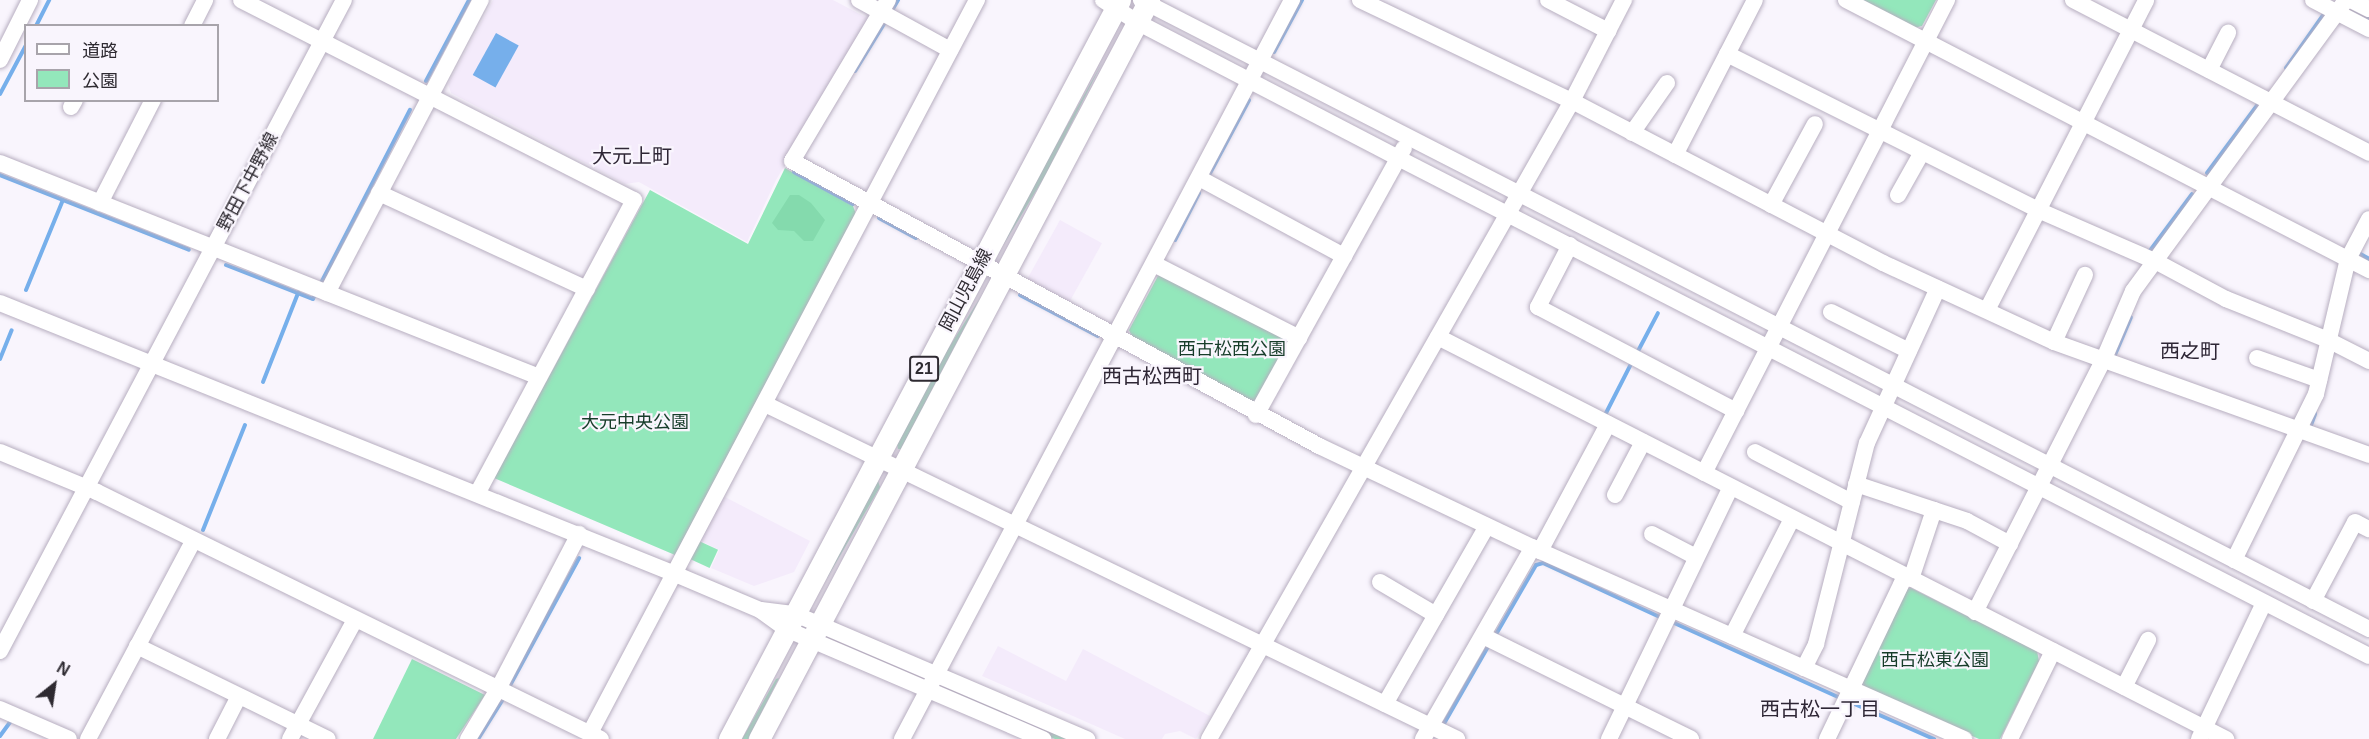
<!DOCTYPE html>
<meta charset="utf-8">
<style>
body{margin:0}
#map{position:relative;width:2369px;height:739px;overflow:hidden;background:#f9f5fd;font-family:Helvetica,"Noto Sans JP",sans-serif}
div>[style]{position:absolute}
.built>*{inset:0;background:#f4ebfb;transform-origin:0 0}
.green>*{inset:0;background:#93e7bb;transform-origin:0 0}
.forest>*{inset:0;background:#84daad}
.water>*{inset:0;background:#76afeb;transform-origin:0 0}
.stream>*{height:4px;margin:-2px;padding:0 2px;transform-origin:2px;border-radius:2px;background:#76afeb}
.roads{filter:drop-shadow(0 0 2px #b7aec0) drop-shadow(0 0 2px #b7aec0)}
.minor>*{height:16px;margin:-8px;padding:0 8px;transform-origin:8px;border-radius:8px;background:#fff}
.major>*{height:21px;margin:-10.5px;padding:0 10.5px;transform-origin:10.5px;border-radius:10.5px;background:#fff}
span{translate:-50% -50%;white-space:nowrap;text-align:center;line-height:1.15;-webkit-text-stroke:4.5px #f9f5fd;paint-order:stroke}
.shield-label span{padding:2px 4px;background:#f9f5fd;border:2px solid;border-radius:4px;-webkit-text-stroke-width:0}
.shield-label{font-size:16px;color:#2e2a31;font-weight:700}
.street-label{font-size:18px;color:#2e2a31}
.park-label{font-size:18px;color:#173d2a}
.neighbourhood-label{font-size:20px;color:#2e2635}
.legend{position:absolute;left:24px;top:24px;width:195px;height:78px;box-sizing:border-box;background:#f9f5fd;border:2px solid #a8a4ab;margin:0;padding:8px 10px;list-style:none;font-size:18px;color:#2e2a31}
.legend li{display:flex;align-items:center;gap:12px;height:30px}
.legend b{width:30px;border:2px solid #a8a4ab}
.north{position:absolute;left:24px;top:655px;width:60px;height:60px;-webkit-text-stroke:4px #f9f5fd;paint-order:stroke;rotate:30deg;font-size:16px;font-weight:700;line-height:24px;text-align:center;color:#2e2a31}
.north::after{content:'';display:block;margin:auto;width:21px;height:27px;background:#2e2a31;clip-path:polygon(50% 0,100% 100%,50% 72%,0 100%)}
</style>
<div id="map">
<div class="built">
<i style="clip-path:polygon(493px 0,833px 0,871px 20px,776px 180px,747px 242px,639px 182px,625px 184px,451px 93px,448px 84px)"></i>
<i style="left:1060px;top:220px;width:48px;height:69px;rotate:29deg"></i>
<i style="clip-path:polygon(723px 496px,810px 541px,794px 572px,754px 586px,711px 568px,719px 550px,699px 540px)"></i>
<i style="clip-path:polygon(998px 646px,1066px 681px,1083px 649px,1210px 716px,1196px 739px,1180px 731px,1165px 734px,1162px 739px,1125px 739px,982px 676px)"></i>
</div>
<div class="green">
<i style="clip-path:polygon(1862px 0,1936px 0,1922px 26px,1914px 28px)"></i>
<i style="clip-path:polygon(1102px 63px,1045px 176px,1002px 247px,1024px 202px)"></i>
<i style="clip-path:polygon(785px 168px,853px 206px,856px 214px,675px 555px,494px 478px,650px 190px,748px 244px)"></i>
<i style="clip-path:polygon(1159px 274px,1290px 342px,1257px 400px,1250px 402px,1132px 337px,1129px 330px)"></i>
<i style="clip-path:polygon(980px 298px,901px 449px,898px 449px,897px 444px,946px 352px)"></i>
<i style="clip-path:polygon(878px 481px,880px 487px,827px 578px,826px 578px)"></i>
<i style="left:699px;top:541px;width:21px;height:20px;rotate:25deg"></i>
<i style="clip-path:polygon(1911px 588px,2037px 651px,2039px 661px,2000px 739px,1979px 739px,1863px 688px,1859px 680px,1905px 589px)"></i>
<i style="clip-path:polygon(412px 659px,485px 695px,456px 739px,373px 739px)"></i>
<i style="clip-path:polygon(779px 678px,748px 739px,742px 739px,776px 679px)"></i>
<i style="clip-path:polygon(951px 689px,1069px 739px,1055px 739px,952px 694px)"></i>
</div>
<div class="forest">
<i style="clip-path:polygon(790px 195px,799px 195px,811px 203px,825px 220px,813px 241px,804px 241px,794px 231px,778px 230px,772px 223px)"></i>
</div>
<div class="water">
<i style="left:496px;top:33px;width:26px;height:48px;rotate:29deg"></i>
</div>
<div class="stream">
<i style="left:2346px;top:7px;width:26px;rotate:28deg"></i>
<i style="left:891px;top:12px;width:14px;rotate:-60deg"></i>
<i style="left:36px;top:26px;width:29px;rotate:-63deg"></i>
<i style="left:1274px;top:52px;width:59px;rotate:-61.7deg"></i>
<i style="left:2286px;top:68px;width:66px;rotate:-54.9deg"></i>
<i style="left:855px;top:71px;width:61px;rotate:-58.4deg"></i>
<i style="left:426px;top:81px;width:92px;rotate:-62deg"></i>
<i style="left:0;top:94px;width:55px;rotate:-62deg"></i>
<i style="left:794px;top:172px;width:67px;rotate:28.5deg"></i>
<i style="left:2207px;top:173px;width:86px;rotate:-53.5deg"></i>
<i style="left:0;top:175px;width:203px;rotate:21.6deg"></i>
<i style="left:1209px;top:175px;width:85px;rotate:-61.9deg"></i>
<i style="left:879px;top:218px;width:42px;rotate:28.4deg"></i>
<i style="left:1175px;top:240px;width:53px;rotate:-62.9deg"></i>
<i style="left:2149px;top:252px;width:72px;rotate:-53.4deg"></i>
<i style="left:2357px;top:252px;width:14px;rotate:30deg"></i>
<i style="left:226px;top:265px;width:93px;rotate:21.3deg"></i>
<i style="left:313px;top:299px;width:5px;rotate:-68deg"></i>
<i style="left:320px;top:285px;width:197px;rotate:-62.8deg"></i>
<i style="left:26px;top:290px;width:97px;rotate:-67.7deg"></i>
<i style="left:1020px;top:295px;width:88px;rotate:27.7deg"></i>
<i style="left:1637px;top:353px;width:45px;rotate:-62.3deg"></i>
<i style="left:2114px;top:357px;width:43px;rotate:-67deg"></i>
<i style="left:0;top:359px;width:31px;rotate:-68deg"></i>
<i style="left:263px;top:382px;width:96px;rotate:-68.5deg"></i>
<i style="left:1605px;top:415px;width:59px;rotate:-63deg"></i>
<i style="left:2311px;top:425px;width:12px;rotate:-70deg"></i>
<i style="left:203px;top:530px;width:113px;rotate:-68.2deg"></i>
<i style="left:1672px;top:622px;width:184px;rotate:24.3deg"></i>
<i style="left:1495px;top:636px;width:82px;rotate:-60deg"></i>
<i style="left:1536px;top:565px;width:7px;rotate:-16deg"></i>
<i style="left:1543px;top:563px;width:131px;rotate:24.8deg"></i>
<i style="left:508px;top:689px;width:149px;rotate:-61.5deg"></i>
<i style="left:1850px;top:702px;width:92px;rotate:23.8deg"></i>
<i style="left:1442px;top:727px;width:95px;rotate:-60.2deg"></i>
<i style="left:0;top:736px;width:17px;rotate:-54deg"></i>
<i style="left:478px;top:739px;width:51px;rotate:-57.9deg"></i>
</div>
<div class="roads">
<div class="minor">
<i style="left:241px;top:0;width:441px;rotate:27deg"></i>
<i style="left:634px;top:200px;width:331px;rotate:118.1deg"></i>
<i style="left:859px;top:0;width:104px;rotate:28.8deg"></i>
<i style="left:888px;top:0;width:187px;rotate:120.8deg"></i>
<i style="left:792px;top:161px;width:599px;rotate:28.4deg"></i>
<i style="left:1319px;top:446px;width:245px;rotate:25.4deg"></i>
<i style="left:1540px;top:551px;width:464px;rotate:23.9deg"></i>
<i style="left:1103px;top:0;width:40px;rotate:32.9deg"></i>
<i style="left:1137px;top:22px;width:294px;rotate:27.5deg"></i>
<i style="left:1398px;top:158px;width:1091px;rotate:27.15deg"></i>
<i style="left:1141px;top:0;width:1380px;rotate:27.12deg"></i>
<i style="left:1360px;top:0;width:235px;rotate:25.5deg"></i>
<i style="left:1572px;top:101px;width:351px;rotate:27.5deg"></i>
<i style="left:1883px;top:263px;width:188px;rotate:24.8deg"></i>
<i style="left:2054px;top:342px;width:335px;rotate:19.7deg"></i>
<i style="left:1548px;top:0;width:68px;rotate:27.3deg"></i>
<i style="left:1846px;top:0;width:589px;rotate:27.31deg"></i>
<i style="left:2073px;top:0;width:333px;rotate:27.3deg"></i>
<i style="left:2313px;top:0;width:63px;rotate:27.4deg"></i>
<i style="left:2351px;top:0;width:20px;rotate:27deg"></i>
<i style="left:192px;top:26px;width:29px;rotate:-63deg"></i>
<i style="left:1727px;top:54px;width:348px;rotate:26.6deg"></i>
<i style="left:2038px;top:210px;width:128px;rotate:23.6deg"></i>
<i style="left:2155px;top:261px;width:81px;rotate:28.2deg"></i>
<i style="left:2226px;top:299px;width:110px;rotate:21.9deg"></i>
<i style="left:2328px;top:340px;width:46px;rotate:27.1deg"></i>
<i style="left:0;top:60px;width:67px;rotate:-63.4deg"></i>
<i style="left:2209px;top:70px;width:42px;rotate:-62.8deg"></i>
<i style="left:71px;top:107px;width:8px;rotate:-60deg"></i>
<i style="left:1632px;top:133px;width:61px;rotate:-55deg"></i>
<i style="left:1675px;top:155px;width:174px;rotate:-62.7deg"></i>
<i style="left:0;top:163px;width:580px;rotate:21.65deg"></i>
<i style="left:1199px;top:178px;width:165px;rotate:28.3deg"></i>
<i style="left:379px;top:193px;width:229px;rotate:24.8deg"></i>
<i style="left:1898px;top:195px;width:47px;rotate:-60.7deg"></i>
<i style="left:100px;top:203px;width:116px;rotate:-62.8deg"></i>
<i style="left:1771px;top:205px;width:92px;rotate:-61.5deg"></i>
<i style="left:1570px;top:245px;width:70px;rotate:117.3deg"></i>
<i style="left:1538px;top:307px;width:224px;rotate:27.7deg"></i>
<i style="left:1154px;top:264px;width:163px;rotate:27deg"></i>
<i style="left:327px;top:293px;width:331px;rotate:-62.3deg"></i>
<i style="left:0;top:303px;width:727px;rotate:21.87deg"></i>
<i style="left:675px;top:574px;width:92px;rotate:23deg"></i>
<i style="left:760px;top:610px;width:32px;rotate:36deg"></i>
<i style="left:786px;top:629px;width:280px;rotate:23.2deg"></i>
<i style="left:1987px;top:310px;width:348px;rotate:-62.8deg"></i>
<i style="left:1831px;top:312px;width:87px;rotate:26.6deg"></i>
<i style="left:1438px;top:337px;width:885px;rotate:27.03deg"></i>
<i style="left:2054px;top:342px;width:74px;rotate:-65.2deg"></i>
<i style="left:2257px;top:358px;width:66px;rotate:19.5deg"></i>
<i style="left:765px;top:404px;width:769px;rotate:25.83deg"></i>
<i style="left:1256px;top:415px;width:305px;rotate:-61deg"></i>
<i style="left:0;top:452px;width:105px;rotate:22.4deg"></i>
<i style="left:97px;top:492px;width:561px;rotate:26.11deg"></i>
<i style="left:1755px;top:452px;width:109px;rotate:27.3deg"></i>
<i style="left:1704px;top:473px;width:532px;rotate:-62.81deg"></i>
<i style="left:1856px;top:484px;width:117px;rotate:18.4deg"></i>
<i style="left:1967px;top:521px;width:49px;rotate:28.1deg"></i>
<i style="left:1615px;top:495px;width:60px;rotate:-62.2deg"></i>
<i style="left:1652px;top:534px;width:50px;rotate:27.6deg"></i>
<i style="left:1540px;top:551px;width:144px;rotate:-61.8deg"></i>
<i style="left:2234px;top:560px;width:185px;rotate:-63.7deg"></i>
<i style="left:2316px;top:394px;width:139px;rotate:-76.7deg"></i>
<i style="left:2348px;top:259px;width:45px;rotate:-62.3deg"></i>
<i style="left:1911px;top:579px;width:73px;rotate:-71.6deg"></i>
<i style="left:1380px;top:582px;width:65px;rotate:30.5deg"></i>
<i style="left:2313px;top:601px;width:89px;rotate:-62deg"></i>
<i style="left:2355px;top:522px;width:16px;rotate:27deg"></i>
<i style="left:761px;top:610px;width:34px;rotate:7deg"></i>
<i style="left:795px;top:614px;width:318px;rotate:23.2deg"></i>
<i style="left:1975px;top:612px;width:282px;rotate:-63deg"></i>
<i style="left:2103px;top:361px;width:76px;rotate:-66.8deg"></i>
<i style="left:2133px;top:291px;width:361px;rotate:-53.8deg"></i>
<i style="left:1483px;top:636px;width:232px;rotate:26.3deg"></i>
<i style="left:1732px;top:636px;width:131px;rotate:-62.9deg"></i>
<i style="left:137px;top:646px;width:212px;rotate:26deg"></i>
<i style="left:0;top:651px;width:736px;rotate:-62.15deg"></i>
<i style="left:1804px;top:668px;width:27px;rotate:-63deg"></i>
<i style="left:1816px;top:644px;width:207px;rotate:-75.8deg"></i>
<i style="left:1867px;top:443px;width:170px;rotate:-65.4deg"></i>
<i style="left:2124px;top:687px;width:53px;rotate:-62.9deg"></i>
<i style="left:1385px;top:704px;width:205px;rotate:-60.2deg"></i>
<i style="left:0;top:709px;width:75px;rotate:23.5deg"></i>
<i style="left:590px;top:733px;width:829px;rotate:-62.17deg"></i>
<i style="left:88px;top:739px;width:225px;rotate:-62deg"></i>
<i style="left:217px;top:739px;width:48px;rotate:-62.9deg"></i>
<i style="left:290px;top:739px;width:136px;rotate:-61.4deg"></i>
<i style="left:468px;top:739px;width:58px;rotate:-59deg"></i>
<i style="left:498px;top:689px;width:175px;rotate:-62.4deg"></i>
<i style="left:902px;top:739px;width:836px;rotate:-62.18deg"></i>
<i style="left:1209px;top:739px;width:734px;rotate:-60.36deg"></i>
<i style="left:1572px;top:101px;width:114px;rotate:-62.8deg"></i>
<i style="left:1423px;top:739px;width:221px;rotate:-60.2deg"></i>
<i style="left:1609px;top:739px;width:280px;rotate:-64.2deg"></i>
<i style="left:1827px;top:739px;width:181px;rotate:-64.4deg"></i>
<i style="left:2010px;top:739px;width:98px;rotate:-64deg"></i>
<i style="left:2199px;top:739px;width:151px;rotate:-64.5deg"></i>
</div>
<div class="major">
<i style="left:729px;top:739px;width:836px;rotate:-62.12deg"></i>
<i style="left:759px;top:739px;width:836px;rotate:-62.18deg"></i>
</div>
</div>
<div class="shield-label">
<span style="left:924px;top:369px">21</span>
</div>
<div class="street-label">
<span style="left:248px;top:182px;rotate:-62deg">野田下中野線</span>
<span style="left:966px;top:290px;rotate:-62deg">岡山児島線</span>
</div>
<div class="park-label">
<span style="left:1232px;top:349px">西古松西公園</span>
<span style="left:635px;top:422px">大元中央公園</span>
<span style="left:1935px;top:660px">西古松東公園</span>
</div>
<div class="neighbourhood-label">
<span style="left:632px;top:156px">大元上町</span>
<span style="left:2190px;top:351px">西之町</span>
<span style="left:1152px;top:376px">西古松西町</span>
<span style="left:1820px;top:709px">西古松一丁目</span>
</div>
<ul class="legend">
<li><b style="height:8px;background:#fff"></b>道路</li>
<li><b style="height:16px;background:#93e7bb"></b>公園</li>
</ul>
<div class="north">N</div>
</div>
